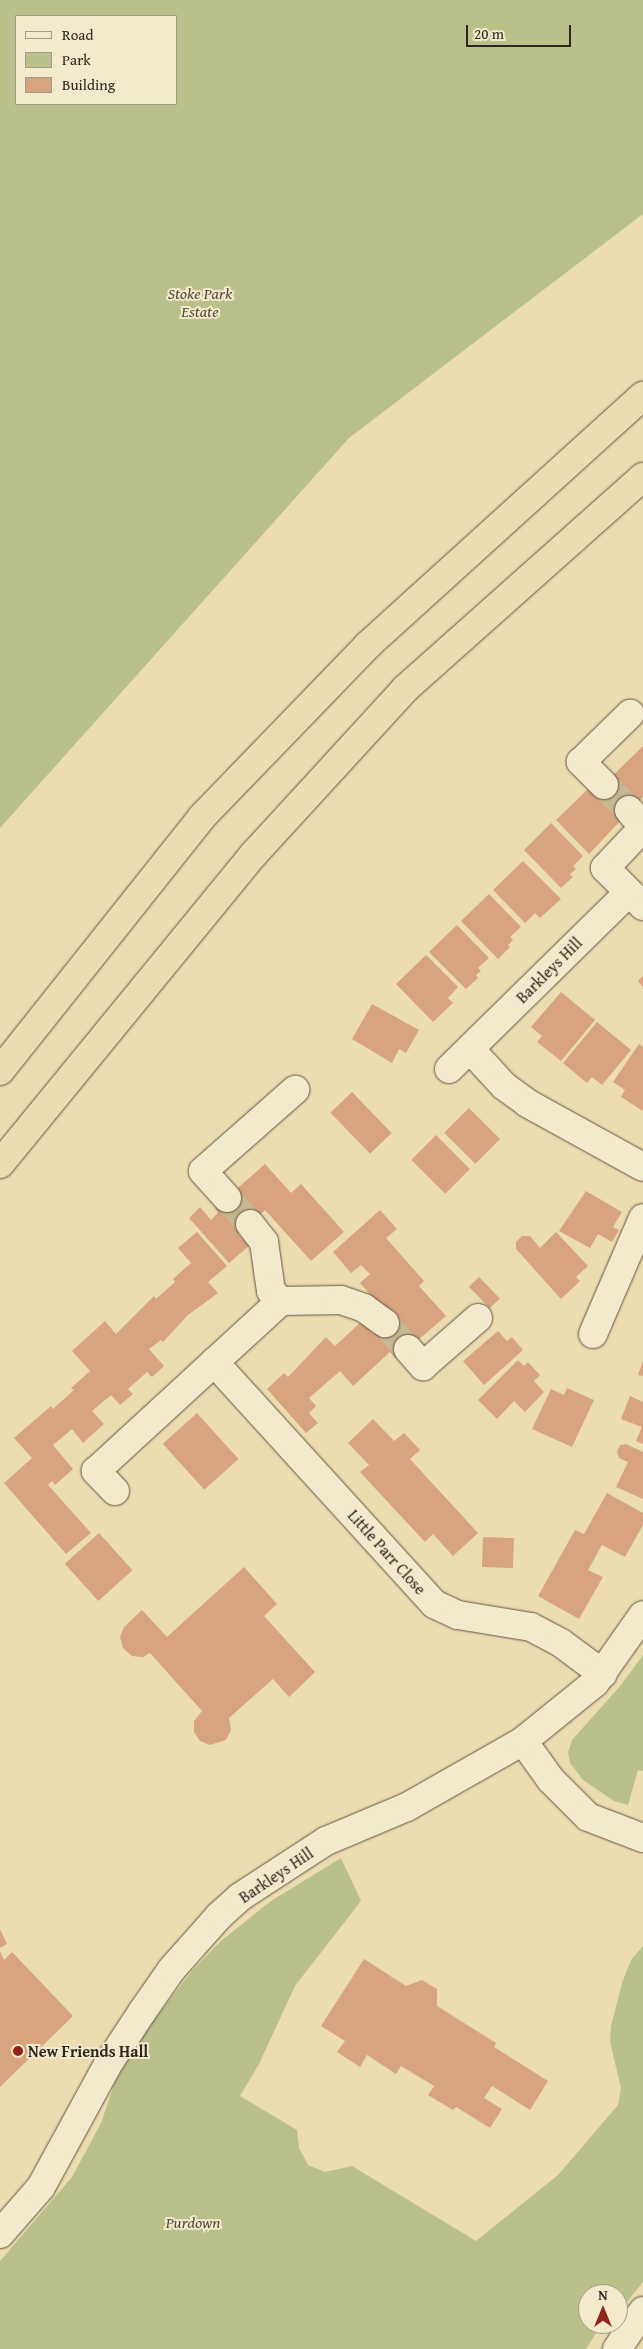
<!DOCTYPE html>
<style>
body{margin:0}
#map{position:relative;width:643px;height:2349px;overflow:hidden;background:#ecddb0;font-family:"Gentium Book Plus",serif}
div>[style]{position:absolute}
.green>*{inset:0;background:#bac08a}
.building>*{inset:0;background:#d7a47f;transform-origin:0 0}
.minor-tunnel>*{height:28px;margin-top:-14px;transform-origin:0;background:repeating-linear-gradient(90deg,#c7b893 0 28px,transparent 0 42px)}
.roads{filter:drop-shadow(0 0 1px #605443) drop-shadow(0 0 1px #605443)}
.minor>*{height:28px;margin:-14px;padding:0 14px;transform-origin:14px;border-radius:14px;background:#f3e9cc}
.highway>*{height:28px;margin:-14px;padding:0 14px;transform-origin:14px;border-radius:14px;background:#ecddb0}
.dots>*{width:14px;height:14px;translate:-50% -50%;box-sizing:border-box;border:2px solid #f3e9cc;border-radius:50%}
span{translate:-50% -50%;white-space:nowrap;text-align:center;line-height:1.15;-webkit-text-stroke:4px #f3e9cc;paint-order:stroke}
.park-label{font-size:16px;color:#534c3a;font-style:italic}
.street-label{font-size:16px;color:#31261f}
.poi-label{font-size:16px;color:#31261f;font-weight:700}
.left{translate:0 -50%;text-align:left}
.legend{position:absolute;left:15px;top:15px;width:162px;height:90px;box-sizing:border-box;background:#f3e9cc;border:1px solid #a59b87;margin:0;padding:6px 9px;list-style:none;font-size:15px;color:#31261f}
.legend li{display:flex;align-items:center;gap:10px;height:25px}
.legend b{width:25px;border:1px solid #a59b87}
.north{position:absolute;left:578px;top:2284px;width:50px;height:50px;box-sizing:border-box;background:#f3e9cc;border:1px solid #a59b87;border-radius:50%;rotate:0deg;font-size:14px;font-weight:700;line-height:20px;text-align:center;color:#31261f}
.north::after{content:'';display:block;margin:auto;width:18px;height:22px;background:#8f2418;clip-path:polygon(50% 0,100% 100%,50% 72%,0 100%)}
.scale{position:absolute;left:466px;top:25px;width:105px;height:22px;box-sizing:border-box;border:2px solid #31261f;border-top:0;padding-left:6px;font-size:15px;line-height:18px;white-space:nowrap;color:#31261f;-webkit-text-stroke:4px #f3e9cc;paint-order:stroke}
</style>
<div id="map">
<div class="green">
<i style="clip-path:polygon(evenodd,0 0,643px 0,643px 214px,349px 438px,0 828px,0 0,176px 16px,176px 104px,16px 104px,16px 16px,176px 16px)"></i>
<i style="clip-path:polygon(643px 1655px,643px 1771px,638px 1770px,628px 1805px,614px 1801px,583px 1780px,570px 1763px,568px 1752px,572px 1740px,621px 1685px)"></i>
<i style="clip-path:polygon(341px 1858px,361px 1901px,295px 1986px,259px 2064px,240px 2096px,297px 2130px,299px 2148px,308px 2165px,325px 2172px,352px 2166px,476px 2241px,558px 2175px,618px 2105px,621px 2088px,610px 2042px,611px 2026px,622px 1983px,631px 1960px,643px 1946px,643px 2282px,618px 2313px,618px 2294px,588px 2294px,588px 2324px,611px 2324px,608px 2330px,600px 2327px,586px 2349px,0 2349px,0 2261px,72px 2177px,101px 2123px,115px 2082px,144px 2033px,192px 1971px,222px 1940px,271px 1901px)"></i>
</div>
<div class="building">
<i style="clip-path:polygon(643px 746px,643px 797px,589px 854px,556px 820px,591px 786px,596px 792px)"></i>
<i style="clip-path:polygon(551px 823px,583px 856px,573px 866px,576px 869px,570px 874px,573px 877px,561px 888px,524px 850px)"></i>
<i style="clip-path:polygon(523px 861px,561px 899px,540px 918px,535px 913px,525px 923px,493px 890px)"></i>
<i style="clip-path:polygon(489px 894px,521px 927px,510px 937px,513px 940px,508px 945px,510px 947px,498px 959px,461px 921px)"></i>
<i style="clip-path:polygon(457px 925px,489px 958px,478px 968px,481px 971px,476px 975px,478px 978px,466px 989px,429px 952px)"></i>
<i style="clip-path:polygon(426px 955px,458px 987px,448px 998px,453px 1003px,433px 1022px,396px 984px)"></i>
<i style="clip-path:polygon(643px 976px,643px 987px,638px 981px)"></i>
<i style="clip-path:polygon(561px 992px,595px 1020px,561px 1061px,537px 1042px,542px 1036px,531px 1027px)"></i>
<i style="clip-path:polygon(372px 1004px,419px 1030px,406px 1053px,399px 1049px,392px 1063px,352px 1039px)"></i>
<i style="clip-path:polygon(597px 1022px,631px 1050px,602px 1085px,592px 1077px,587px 1083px,563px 1063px)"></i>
<i style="clip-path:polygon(639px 1044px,643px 1047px,643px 1111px,621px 1097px,625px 1090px,613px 1082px)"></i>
<i style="left:352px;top:1092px;width:57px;height:30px;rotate:46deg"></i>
<i style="left:469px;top:1108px;width:44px;height:35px;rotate:45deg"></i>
<i style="left:436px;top:1135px;width:48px;height:35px;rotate:45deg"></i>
<i style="clip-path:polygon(265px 1164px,291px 1193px,301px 1184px,344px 1232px,311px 1261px,265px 1210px,238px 1234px,249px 1246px,229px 1263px,189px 1218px,200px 1207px,211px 1220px,218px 1213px,215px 1208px)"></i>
<i style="clip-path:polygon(586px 1191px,622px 1212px,613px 1227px,619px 1230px,612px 1242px,598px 1234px,590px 1248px,559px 1231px)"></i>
<i style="clip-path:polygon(380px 1210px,397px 1229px,386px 1238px,424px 1281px,419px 1286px,446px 1316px,396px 1359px,390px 1352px,353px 1386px,340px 1371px,331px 1379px,309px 1398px,316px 1406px,309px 1413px,318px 1423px,306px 1433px,267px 1389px,284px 1373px,288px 1377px,326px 1337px,335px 1346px,362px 1321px,373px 1334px,396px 1314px,392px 1310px,387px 1314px,360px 1283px,370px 1274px,361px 1265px,351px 1273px,333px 1252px)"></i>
<i style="clip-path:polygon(197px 1232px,227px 1266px,208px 1282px,218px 1293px,188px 1315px,163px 1342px,161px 1340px,149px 1349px,164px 1366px,152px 1377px,147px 1372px,128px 1389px,133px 1394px,120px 1405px,111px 1395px,92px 1411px,104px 1424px,83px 1443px,72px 1429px,53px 1445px,73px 1469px,55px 1485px,52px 1481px,48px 1485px,91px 1533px,66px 1554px,4px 1483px,32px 1458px,14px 1438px,51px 1406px,53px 1409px,74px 1390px,71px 1388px,90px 1371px,72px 1351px,105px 1321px,116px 1334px,154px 1296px,156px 1299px,175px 1282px,173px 1279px,191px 1263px,178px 1248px)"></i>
<i style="clip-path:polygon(556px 1232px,588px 1266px,576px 1277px,580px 1281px,561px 1299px,516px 1249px,516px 1242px,522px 1236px,530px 1236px,540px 1248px)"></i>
<i style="left:479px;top:1277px;width:30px;height:14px;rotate:46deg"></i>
<i style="clip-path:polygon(498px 1331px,507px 1341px,512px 1337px,523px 1350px,484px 1385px,463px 1361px)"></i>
<i style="clip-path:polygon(518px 1360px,524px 1366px,528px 1362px,540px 1375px,534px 1381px,544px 1392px,525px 1412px,514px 1401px,497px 1419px,478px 1400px)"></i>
<i style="clip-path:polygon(643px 1361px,643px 1376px,638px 1375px)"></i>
<i style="clip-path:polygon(567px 1388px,594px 1400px,572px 1447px,532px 1429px,551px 1389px,564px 1395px)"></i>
<i style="clip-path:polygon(630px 1396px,643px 1402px,643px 1444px,636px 1441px,642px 1427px,621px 1419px)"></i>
<i style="left:197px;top:1413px;width:62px;height:46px;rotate:48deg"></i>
<i style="clip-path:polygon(373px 1419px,394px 1441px,404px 1433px,420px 1450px,410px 1459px,478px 1533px,453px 1556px,433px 1534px,425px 1542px,360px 1472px,369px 1465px,348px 1443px)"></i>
<i style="clip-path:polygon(626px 1444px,643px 1452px,643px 1499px,616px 1487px,628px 1462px,619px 1458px,617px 1452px,620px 1445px)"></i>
<i style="clip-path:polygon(607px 1493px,643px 1513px,643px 1525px,625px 1557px,602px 1545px,588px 1570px,603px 1577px,579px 1619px,538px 1596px,575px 1530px,584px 1534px)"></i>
<i style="left:99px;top:1533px;width:50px;height:46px;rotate:48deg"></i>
<i style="left:483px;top:1537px;width:31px;height:30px;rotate:2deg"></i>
<i style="clip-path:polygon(244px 1567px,277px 1604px,264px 1616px,315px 1672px,289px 1697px,273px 1679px,229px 1718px,231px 1730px,226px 1740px,210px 1745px,200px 1741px,194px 1732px,194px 1721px,202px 1711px,150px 1653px,143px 1657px,132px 1656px,123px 1648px,120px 1637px,124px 1627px,142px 1610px,167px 1637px)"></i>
<i style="clip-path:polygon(0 1929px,7px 1944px,0 1948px)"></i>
<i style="clip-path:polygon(0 1951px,4px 1960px,12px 1952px,73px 2016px,0 2087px)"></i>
<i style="clip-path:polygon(364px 1959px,406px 1986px,422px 1980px,437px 1989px,437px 2006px,496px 2043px,494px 2047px,548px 2081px,530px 2110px,492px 2086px,484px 2098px,502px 2109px,490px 2128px,456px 2107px,453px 2110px,428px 2095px,434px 2086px,401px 2066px,396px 2074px,367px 2055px,360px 2067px,337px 2052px,345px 2041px,321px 2026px)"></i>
</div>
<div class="minor-tunnel">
<i style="left:604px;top:785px;width:35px;rotate:45deg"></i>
<i style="left:227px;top:1198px;width:35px;rotate:49deg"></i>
<i style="left:385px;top:1323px;width:35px;rotate:49deg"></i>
</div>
<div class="roads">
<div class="minor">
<i style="left:604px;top:785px;width:33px;rotate:-135deg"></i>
<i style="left:581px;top:762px;width:69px;rotate:-44.4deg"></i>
<i style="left:629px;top:810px;width:16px;rotate:50deg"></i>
<i style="left:639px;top:822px;width:9px;rotate:84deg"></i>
<i style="left:640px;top:831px;width:51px;rotate:133.4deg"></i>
<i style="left:605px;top:868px;width:54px;rotate:45deg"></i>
<i style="left:470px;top:1049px;width:50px;rotate:47.4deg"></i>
<i style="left:504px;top:1086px;width:29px;rotate:36deg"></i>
<i style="left:527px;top:1103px;width:132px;rotate:28.9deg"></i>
<i style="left:449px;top:1069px;width:252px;rotate:-44.5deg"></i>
<i style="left:227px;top:1198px;width:36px;rotate:-132deg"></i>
<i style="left:203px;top:1171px;width:123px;rotate:-41.4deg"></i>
<i style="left:250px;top:1224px;width:23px;rotate:52deg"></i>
<i style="left:264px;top:1242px;width:49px;rotate:81.9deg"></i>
<i style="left:271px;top:1291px;width:14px;rotate:45deg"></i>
<i style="left:593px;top:1334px;width:126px;rotate:-66.7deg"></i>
<i style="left:408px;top:1349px;width:23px;rotate:49deg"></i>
<i style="left:423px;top:1366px;width:73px;rotate:-41.1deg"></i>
<i style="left:214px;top:1362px;width:327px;rotate:47.7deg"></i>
<i style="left:434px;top:1604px;width:26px;rotate:25deg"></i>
<i style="left:458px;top:1615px;width:74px;rotate:9.3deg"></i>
<i style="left:531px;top:1627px;width:34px;rotate:28deg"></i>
<i style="left:561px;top:1643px;width:52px;rotate:36.4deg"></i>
<i style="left:115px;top:1491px;width:28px;rotate:-134deg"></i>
<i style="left:96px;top:1471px;width:251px;rotate:-42.6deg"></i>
<i style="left:281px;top:1301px;width:60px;rotate:-1deg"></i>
<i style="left:341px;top:1300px;width:24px;rotate:19deg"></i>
<i style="left:364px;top:1308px;width:26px;rotate:36deg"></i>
<i style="left:523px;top:1741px;width:48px;rotate:54.3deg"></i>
<i style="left:551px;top:1780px;width:52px;rotate:45deg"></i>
<i style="left:588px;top:1817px;width:59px;rotate:20.9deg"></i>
<i style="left:0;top:2234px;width:62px;rotate:-48.9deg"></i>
<i style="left:41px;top:2187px;width:140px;rotate:-61.4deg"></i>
<i style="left:108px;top:2064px;width:62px;rotate:-56.8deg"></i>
<i style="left:142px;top:2012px;width:52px;rotate:-55.1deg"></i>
<i style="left:172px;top:1969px;width:71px;rotate:-48.4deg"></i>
<i style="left:219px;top:1916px;width:28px;rotate:-42deg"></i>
<i style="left:240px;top:1897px;width:103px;rotate:-33.1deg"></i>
<i style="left:326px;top:1841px;width:88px;rotate:-22.8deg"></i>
<i style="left:407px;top:1807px;width:133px;rotate:-29.6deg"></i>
<i style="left:523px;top:1741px;width:92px;rotate:-38.9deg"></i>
<i style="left:595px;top:1683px;width:83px;rotate:-54.8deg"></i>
<i style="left:617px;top:2349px;width:46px;rotate:-55.6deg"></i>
</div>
<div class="highway">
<i style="left:0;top:1071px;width:325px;rotate:-51.5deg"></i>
<i style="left:202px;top:817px;width:239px;rotate:-46deg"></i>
<i style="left:368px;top:645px;width:371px;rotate:-42.2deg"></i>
<i style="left:0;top:1164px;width:401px;rotate:-50.7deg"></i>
<i style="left:254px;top:854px;width:224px;rotate:-47.5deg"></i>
<i style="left:405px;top:689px;width:319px;rotate:-41.7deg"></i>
</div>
</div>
<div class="dots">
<i style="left:18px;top:2051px;background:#8f2418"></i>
</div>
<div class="park-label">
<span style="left:200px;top:302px">Stoke Park<br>Estate</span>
<span style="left:193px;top:2222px">Purdown</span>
</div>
<div class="street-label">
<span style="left:549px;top:970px;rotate:-45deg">Barkleys Hill</span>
<span style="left:387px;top:1552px;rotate:48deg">Little Parr Close</span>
<span style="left:276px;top:1875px;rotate:-34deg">Barkleys Hill</span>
</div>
<div class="poi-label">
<span class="left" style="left:28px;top:2051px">New Friends Hall</span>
</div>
<ul class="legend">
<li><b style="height:6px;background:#f3e9cc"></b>Road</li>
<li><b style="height:14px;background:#bac08a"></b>Park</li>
<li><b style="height:14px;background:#d7a47f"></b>Building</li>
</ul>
<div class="north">N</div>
<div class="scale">20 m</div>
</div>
